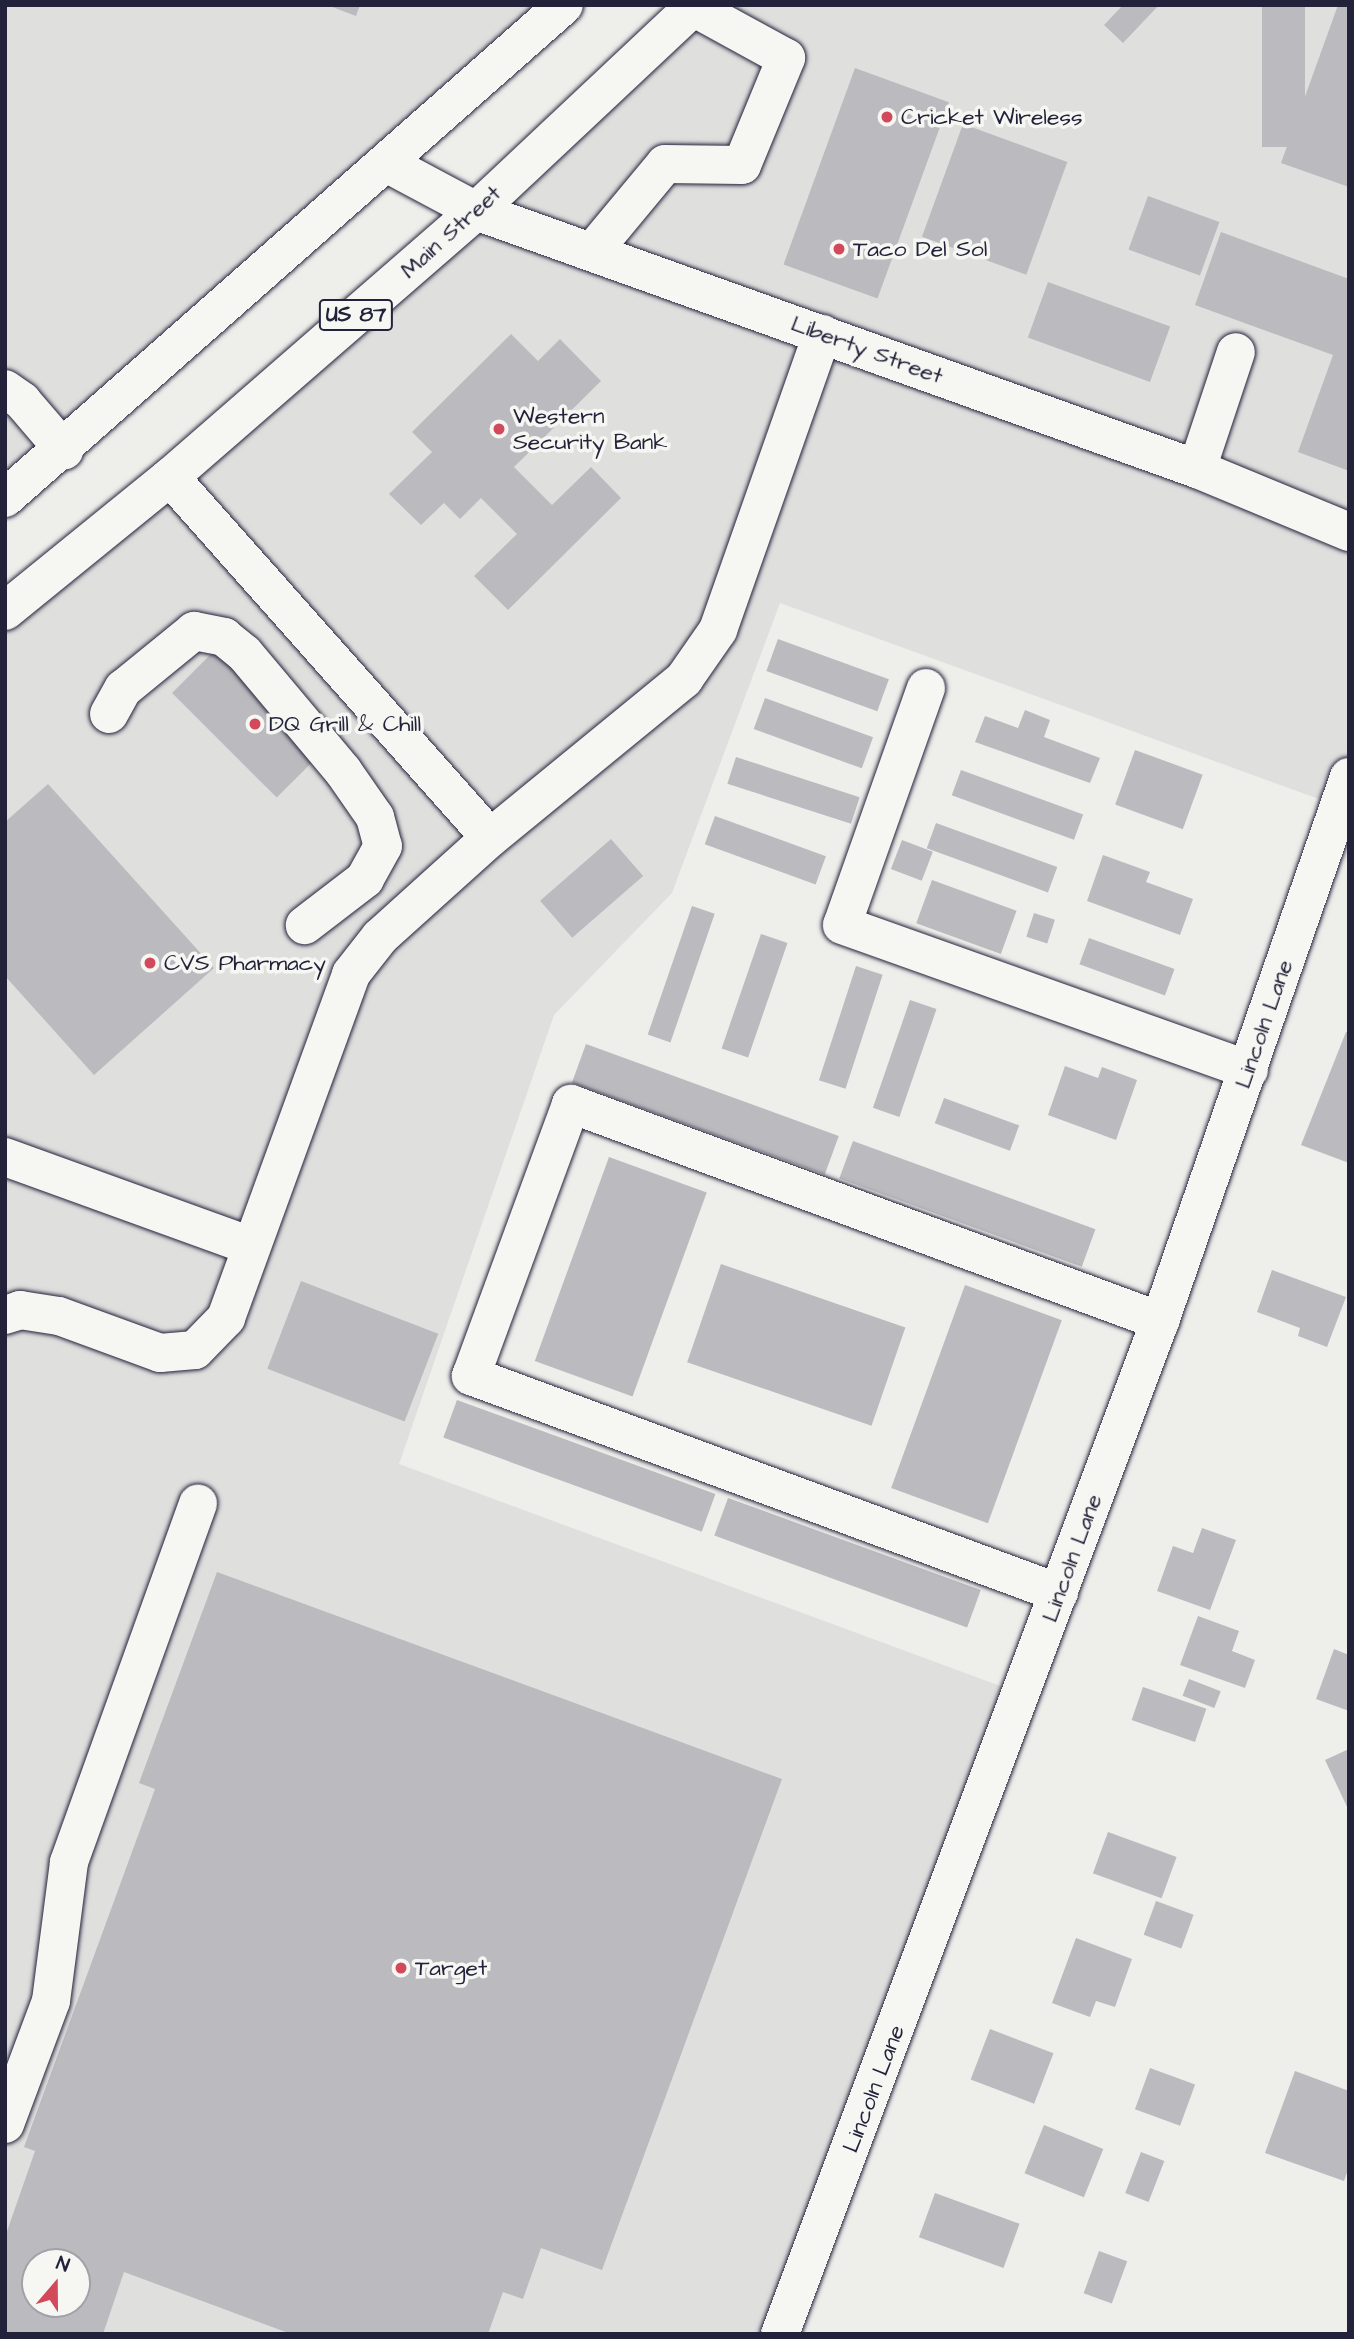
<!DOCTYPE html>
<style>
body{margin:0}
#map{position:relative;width:1354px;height:2339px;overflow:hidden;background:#eeeeeb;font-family:"Architects Daughter",sans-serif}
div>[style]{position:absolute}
.built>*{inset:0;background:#dfdfde}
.building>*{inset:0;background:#bbbbbf;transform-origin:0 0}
.roads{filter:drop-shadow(0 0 2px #22223b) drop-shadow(0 0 2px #22223b)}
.minor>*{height:38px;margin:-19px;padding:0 19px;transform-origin:19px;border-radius:19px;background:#f6f6f2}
.major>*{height:38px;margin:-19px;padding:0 19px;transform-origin:19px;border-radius:19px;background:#f6f6f2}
.dots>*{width:19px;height:19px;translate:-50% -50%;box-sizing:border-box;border:4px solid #f6f6f2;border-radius:50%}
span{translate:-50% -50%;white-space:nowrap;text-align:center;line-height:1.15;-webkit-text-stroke:7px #f6f6f2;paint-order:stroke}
.shield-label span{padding:2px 5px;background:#f6f6f2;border:2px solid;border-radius:5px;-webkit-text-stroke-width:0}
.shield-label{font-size:21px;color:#22223b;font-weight:700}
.poi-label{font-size:23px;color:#22223b}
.left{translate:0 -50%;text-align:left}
.street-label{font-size:23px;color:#22223b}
.frame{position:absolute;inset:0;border:7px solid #22223b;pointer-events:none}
.north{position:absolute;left:21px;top:2248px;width:70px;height:70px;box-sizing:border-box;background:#f6f6f2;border:2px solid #a1a1a9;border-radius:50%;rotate:20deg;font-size:19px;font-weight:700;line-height:28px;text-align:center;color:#22223b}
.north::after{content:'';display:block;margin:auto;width:24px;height:32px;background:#d1495b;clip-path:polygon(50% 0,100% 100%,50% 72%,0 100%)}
</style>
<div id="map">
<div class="built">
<i style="clip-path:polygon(5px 5px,549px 5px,5px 488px)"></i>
<i style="clip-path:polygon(evenodd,690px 5px,1349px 5px,1349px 778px,1338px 806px,780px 603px,672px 893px,554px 1015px,399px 1464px,1022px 1694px,778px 2334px,5px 2334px,5px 611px,690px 5px,35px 2262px,77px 2262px,77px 2304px,35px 2304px,35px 2262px)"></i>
</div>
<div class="building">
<i style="clip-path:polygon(327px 5px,360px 5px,356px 16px)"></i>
<i style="clip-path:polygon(1123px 5px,1159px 5px,1123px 43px,1104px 25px)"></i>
<i style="left:1262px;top:5px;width:43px;height:142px"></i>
<i style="clip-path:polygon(1338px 5px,1349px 5px,1349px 187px,1281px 163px)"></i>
<i style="left:855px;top:68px;width:100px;height:209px;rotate:20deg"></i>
<i style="left:963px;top:124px;width:111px;height:120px;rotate:20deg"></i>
<i style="left:1148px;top:196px;width:76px;height:57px;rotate:20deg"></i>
<i style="clip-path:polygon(1221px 232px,1349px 279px,1349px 471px,1298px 452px,1333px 355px,1195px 305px)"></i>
<i style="left:1048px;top:282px;width:130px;height:59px;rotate:20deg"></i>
<i style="clip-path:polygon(511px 334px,538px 361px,560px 339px,601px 381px,514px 467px,552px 505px,591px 467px,621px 498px,508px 610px,474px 576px,517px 534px,481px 498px,460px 519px,444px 503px,421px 525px,389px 494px,432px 452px,412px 432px)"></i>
<i style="left:778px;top:639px;width:118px;height:34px;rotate:20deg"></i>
<i style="left:218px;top:647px;width:148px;height:65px;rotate:45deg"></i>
<i style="left:765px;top:698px;width:115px;height:33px;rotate:20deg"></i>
<i style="clip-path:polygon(1025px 710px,1050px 720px,1044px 737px,1100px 758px,1090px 783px,975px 742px,985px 716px,1018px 728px)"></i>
<i style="left:1135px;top:750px;width:72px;height:58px;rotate:20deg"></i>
<i style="left:736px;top:757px;width:130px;height:28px;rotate:18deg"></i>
<i style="left:961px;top:770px;width:130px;height:27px;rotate:20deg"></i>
<i style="clip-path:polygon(48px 784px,214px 968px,94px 1075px,5px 976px,5px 822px)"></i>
<i style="left:715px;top:816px;width:118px;height:30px;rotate:20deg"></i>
<i style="left:936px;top:823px;width:129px;height:27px;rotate:20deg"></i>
<i style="left:611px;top:839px;width:49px;height:94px;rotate:49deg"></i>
<i style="left:902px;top:840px;width:33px;height:31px;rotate:21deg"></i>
<i style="clip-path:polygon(1103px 855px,1150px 872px,1146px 882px,1193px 899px,1180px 935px,1087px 901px)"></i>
<i style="left:932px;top:880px;width:90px;height:46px;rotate:20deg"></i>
<i style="left:692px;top:906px;width:24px;height:136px;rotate:19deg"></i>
<i style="left:1034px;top:913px;width:22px;height:25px;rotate:18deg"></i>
<i style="left:761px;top:934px;width:28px;height:121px;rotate:19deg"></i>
<i style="left:1089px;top:938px;width:91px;height:28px;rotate:20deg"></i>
<i style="left:856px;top:966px;width:28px;height:120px;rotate:18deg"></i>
<i style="left:910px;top:1000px;width:28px;height:114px;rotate:19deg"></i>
<i style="clip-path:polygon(1346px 1032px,1349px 1033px,1349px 1163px,1301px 1145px)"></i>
<i style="left:586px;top:1044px;width:269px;height:41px;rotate:20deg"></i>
<i style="clip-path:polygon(1065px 1066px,1098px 1078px,1102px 1067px,1137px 1080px,1116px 1140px,1048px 1115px)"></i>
<i style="left:944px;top:1098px;width:80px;height:27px;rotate:20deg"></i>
<i style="left:853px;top:1141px;width:258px;height:40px;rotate:20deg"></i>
<i style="left:609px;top:1157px;width:104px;height:217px;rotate:20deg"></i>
<i style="left:721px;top:1264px;width:195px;height:104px;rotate:19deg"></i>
<i style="clip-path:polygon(1272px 1270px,1346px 1297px,1327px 1347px,1298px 1336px,1300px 1328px,1257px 1312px)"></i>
<i style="left:301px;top:1281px;width:147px;height:94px;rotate:21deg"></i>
<i style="left:965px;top:1285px;width:103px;height:216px;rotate:20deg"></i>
<i style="left:457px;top:1400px;width:275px;height:40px;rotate:20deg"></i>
<i style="left:728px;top:1498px;width:269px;height:40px;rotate:20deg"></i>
<i style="clip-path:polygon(1202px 1528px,1236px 1540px,1210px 1610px,1157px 1591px,1173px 1546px,1193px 1553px)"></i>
<i style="clip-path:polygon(evenodd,217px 1572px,782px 1779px,602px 2270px,541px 2248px,523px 2299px,503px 2292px,488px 2334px,291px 2334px,124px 2272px,103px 2334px,5px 2334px,5px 2237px,35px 2151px,24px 2147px,155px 1789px,139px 1783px,217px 1572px,35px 2262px,77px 2262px,77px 2304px,35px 2304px,35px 2262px)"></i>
<i style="clip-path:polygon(1198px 1616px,1239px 1631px,1232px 1651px,1255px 1660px,1245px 1688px,1180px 1665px)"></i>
<i style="clip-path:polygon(1334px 1649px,1349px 1655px,1349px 1711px,1316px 1699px)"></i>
<i style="left:1189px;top:1679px;width:34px;height:18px;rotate:21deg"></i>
<i style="left:1143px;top:1687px;width:67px;height:35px;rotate:19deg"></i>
<i style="clip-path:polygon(1349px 1749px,1349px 1811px,1325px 1760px)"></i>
<i style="left:1108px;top:1832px;width:73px;height:44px;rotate:20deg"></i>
<i style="left:1156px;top:1901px;width:40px;height:36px;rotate:20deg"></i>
<i style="clip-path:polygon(1076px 1938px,1132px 1959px,1115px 2007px,1096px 2001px,1090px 2017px,1052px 2003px)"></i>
<i style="left:990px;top:2029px;width:68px;height:54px;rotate:21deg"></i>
<i style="left:1150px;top:2068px;width:48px;height:44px;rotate:20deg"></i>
<i style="clip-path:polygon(1295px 2071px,1349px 2091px,1349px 2167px,1344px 2181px,1265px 2153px)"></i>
<i style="left:1044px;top:2125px;width:64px;height:52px;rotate:22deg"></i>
<i style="left:1141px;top:2152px;width:25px;height:44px;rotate:21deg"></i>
<i style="left:935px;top:2193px;width:90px;height:47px;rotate:20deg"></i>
<i style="left:1099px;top:2251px;width:30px;height:45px;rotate:20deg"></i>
</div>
<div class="roads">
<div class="minor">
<i style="left:388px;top:164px;width:100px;rotate:28.1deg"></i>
<i style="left:476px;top:211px;width:766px;rotate:19.69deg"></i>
<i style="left:1197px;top:469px;width:165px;rotate:22.5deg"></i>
<i style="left:592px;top:252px;width:114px;rotate:-50.3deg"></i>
<i style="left:665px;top:164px;width:77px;rotate:0.7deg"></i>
<i style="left:742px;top:165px;width:116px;rotate:-67.6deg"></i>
<i style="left:786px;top:58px;width:106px;rotate:-151.3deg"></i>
<i style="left:5px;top:389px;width:21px;rotate:35deg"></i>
<i style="left:22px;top:401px;width:65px;rotate:49.4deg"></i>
<i style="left:1197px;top:469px;width:123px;rotate:-71.6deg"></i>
<i style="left:170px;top:477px;width:482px;rotate:48.4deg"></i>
<i style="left:926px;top:688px;width:251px;rotate:109.5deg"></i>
<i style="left:842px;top:925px;width:432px;rotate:19.6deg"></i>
<i style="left:109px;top:714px;width:29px;rotate:-61deg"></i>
<i style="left:123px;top:689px;width:92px;rotate:-39.2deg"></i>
<i style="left:194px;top:631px;width:31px;rotate:11deg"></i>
<i style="left:224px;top:637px;width:26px;rotate:39deg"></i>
<i style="left:244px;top:653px;width:154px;rotate:50deg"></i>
<i style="left:343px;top:771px;width:56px;rotate:55.2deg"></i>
<i style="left:375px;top:817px;width:30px;rotate:75deg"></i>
<i style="left:383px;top:846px;width:38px;rotate:119deg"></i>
<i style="left:365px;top:879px;width:76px;rotate:142.5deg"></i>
<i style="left:5px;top:1157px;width:262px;rotate:19.9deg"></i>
<i style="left:5px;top:1315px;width:16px;rotate:-18deg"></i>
<i style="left:20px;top:1310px;width:39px;rotate:9deg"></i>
<i style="left:59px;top:1316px;width:108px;rotate:20.1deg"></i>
<i style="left:160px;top:1353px;width:35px;rotate:-5deg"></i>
<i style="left:195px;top:1350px;width:45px;rotate:-45.9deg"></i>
<i style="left:226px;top:1318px;width:366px;rotate:-70deg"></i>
<i style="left:351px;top:974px;width:47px;rotate:-51.9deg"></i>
<i style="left:380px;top:937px;width:148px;rotate:-42deg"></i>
<i style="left:490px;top:838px;width:251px;rotate:-39.3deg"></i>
<i style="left:684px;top:679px;width:60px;rotate:-55.2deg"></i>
<i style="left:718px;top:630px;width:314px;rotate:-70.6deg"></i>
<i style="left:1059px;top:1593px;width:627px;rotate:-159.74deg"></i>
<i style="left:471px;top:1376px;width:290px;rotate:-69.8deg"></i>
<i style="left:571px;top:1104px;width:628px;rotate:20.22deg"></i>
<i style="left:5px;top:2124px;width:131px;rotate:-69.5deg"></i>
<i style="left:51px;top:2001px;width:140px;rotate:-82.6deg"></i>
<i style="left:69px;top:1862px;width:381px;rotate:-70.2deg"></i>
<i style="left:780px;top:2334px;width:1082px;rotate:-69.44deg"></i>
<i style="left:1160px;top:1321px;width:576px;rotate:-70.84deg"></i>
</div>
<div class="major">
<i style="left:5px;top:498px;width:745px;rotate:-41.41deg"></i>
<i style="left:5px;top:611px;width:213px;rotate:-39.1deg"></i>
<i style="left:170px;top:477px;width:405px;rotate:-41deg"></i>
<i style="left:476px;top:211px;width:301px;rotate:-43.2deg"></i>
</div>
</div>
<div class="dots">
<i style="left:887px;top:117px;background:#d1495b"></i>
<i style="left:839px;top:249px;background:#d1495b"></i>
<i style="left:499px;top:429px;background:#d1495b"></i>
<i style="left:255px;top:724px;background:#d1495b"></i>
<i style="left:150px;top:963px;background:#d1495b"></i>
<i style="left:401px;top:1968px;background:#d1495b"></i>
</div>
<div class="shield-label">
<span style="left:356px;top:315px">US 87</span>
</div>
<div class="poi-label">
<span class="left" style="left:901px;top:117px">Cricket Wireless</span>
<span class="left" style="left:853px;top:249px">Taco Del Sol</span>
<span class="left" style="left:513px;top:429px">Western<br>Security Bank</span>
<span class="left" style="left:269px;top:724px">DQ Grill &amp; Chill</span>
<span class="left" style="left:164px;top:963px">CVS Pharmacy</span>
<span class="left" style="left:415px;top:1968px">Target</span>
</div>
<div class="street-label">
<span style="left:451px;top:232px;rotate:-42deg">Main Street</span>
<span style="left:867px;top:350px;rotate:20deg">Liberty Street</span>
<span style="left:1264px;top:1024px;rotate:-71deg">Lincoln Lane</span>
<span style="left:1072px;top:1558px;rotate:-70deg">Lincoln Lane</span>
<span style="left:874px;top:2089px;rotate:-69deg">Lincoln Lane</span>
</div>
<div class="frame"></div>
<div class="north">N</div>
</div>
